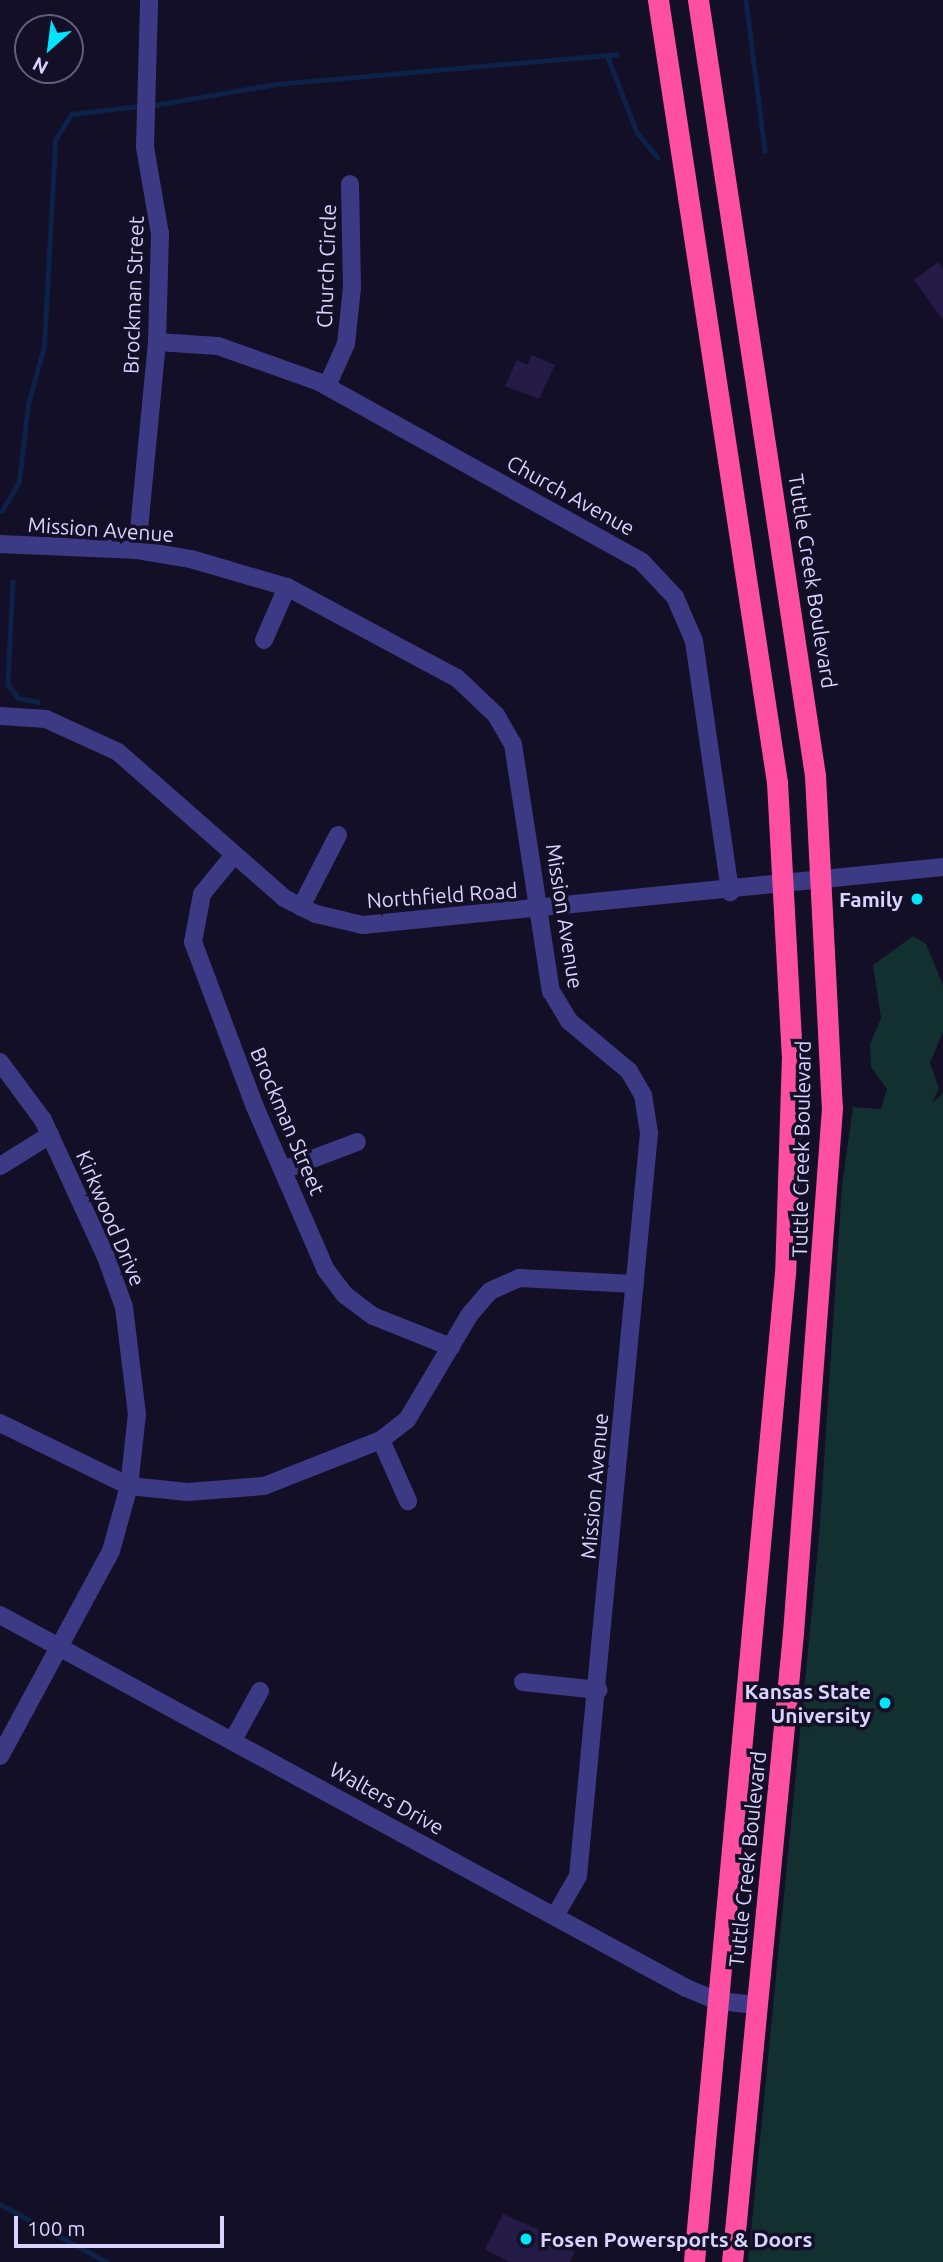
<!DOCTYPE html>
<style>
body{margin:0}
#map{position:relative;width:943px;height:2262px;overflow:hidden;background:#130f26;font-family:Ubuntu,sans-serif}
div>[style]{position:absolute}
.green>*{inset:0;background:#12302f}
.stream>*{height:4.5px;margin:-2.25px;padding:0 2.25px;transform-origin:2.25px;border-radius:2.25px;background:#0c2248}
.building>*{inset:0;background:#241b47}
.minor>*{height:18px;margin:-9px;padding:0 9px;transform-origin:9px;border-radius:9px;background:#3d3a85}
.highway>*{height:21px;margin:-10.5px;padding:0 10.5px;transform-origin:10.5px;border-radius:10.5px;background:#ff4fa3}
.dots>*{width:19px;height:19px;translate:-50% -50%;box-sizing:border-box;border:4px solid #130f26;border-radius:50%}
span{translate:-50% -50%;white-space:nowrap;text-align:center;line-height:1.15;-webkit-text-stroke:7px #130f26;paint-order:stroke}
.street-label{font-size:21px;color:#d9d4ff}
.poi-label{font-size:21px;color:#d9d4ff;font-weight:700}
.right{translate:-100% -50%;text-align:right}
.left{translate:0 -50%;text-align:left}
.north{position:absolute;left:14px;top:14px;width:70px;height:70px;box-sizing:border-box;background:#130f26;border:2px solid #625e7d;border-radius:50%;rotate:208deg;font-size:19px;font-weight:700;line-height:28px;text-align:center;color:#d9d4ff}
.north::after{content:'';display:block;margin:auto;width:24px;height:32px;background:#00e5ff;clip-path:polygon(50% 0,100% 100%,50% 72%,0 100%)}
.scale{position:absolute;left:14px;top:2216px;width:210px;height:32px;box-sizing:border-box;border:4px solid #d9d4ff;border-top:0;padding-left:9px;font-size:21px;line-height:24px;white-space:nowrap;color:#d9d4ff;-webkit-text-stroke:5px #130f26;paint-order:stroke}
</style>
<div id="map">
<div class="green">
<i style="clip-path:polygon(913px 936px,926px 944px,943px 985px,943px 1032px,930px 1063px,939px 1088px,932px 1103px,943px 1093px,943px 2262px,748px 2262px,819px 1538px,842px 1185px,853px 1107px,881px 1109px,887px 1089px,871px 1067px,870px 1044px,881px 1018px,873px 965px)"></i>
</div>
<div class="stream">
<i style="left:746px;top:0;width:152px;rotate:82.8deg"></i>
<i style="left:607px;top:55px;width:83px;rotate:68.7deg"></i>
<i style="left:637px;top:132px;width:33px;rotate:51deg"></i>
<i style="left:149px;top:106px;width:129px;rotate:-9.8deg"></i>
<i style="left:276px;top:84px;width:342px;rotate:-5deg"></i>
<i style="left:2px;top:511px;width:34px;rotate:-60deg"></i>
<i style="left:19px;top:481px;width:78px;rotate:-83.3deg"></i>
<i style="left:28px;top:404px;width:60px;rotate:-74.6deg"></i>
<i style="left:44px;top:346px;width:206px;rotate:-86.9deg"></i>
<i style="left:55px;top:140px;width:31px;rotate:-58deg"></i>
<i style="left:71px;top:114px;width:69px;rotate:-6.6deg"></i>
<i style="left:13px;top:581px;width:103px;rotate:92.8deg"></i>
<i style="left:8px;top:684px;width:17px;rotate:54deg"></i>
<i style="left:18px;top:698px;width:20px;rotate:11deg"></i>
<i style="left:0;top:2204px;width:122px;rotate:28.5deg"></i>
</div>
<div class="building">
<i style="clip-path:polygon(938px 262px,943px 269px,943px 320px,914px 280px)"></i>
<i style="clip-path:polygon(532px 355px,555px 365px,539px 399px,505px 386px,517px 360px,527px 365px)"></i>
<i style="clip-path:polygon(503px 2214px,570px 2243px,567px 2248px,575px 2252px,570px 2262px,509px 2262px,485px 2249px)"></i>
</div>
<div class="minor">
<i style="left:157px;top:342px;width:61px;rotate:3.8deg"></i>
<i style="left:218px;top:346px;width:107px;rotate:19.6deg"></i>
<i style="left:319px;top:382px;width:370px;rotate:29.1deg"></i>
<i style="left:642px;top:562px;width:48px;rotate:46.7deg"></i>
<i style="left:675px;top:597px;width:48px;rotate:66.6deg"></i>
<i style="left:694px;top:641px;width:254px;rotate:81.8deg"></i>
<i style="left:327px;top:386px;width:46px;rotate:-65.7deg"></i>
<i style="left:346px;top:344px;width:56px;rotate:-83.9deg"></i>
<i style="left:352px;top:288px;width:104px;rotate:-91.1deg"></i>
<i style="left:0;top:544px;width:137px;rotate:2.5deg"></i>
<i style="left:137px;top:550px;width:55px;rotate:9.5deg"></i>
<i style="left:191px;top:559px;width:100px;rotate:16.3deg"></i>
<i style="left:287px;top:587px;width:193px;rotate:28.2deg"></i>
<i style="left:457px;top:678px;width:54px;rotate:43.5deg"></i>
<i style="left:496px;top:715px;width:34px;rotate:60deg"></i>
<i style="left:513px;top:744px;width:250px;rotate:81.3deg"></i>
<i style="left:551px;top:991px;width:35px;rotate:59deg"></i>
<i style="left:569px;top:1021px;width:78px;rotate:39.8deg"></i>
<i style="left:629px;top:1071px;width:28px;rotate:60deg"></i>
<i style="left:643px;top:1095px;width:38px;rotate:81deg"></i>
<i style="left:649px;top:1133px;width:746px;rotate:95.46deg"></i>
<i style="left:578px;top:1876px;width:46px;rotate:119.9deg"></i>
<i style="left:137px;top:550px;width:209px;rotate:-84.5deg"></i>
<i style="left:157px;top:342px;width:108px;rotate:-88.4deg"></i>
<i style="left:160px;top:234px;width:88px;rotate:-99.8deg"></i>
<i style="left:145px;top:147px;width:147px;rotate:-88.4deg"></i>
<i style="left:264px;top:640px;width:58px;rotate:-66.5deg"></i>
<i style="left:0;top:716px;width:46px;rotate:3.7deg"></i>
<i style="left:46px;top:719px;width:79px;rotate:24.6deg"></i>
<i style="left:118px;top:752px;width:221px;rotate:41.3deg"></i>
<i style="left:284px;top:898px;width:36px;rotate:27deg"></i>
<i style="left:316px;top:914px;width:48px;rotate:13.2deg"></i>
<i style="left:363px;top:925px;width:583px;rotate:-5.71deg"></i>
<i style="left:234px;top:855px;width:50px;rotate:129.4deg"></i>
<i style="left:202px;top:894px;width:49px;rotate:100.6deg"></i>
<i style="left:193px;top:942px;width:176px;rotate:69.4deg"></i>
<i style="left:255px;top:1107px;width:178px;rotate:66.5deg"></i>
<i style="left:326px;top:1270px;width:31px;rotate:53deg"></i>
<i style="left:345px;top:1295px;width:35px;rotate:37deg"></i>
<i style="left:373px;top:1316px;width:84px;rotate:21.7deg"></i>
<i style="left:301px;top:907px;width:81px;rotate:-62.8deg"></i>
<i style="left:0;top:1062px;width:72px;rotate:53.4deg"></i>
<i style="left:43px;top:1120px;width:151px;rotate:65.3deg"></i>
<i style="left:106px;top:1257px;width:53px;rotate:70.2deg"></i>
<i style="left:124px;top:1307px;width:108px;rotate:83.1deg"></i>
<i style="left:137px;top:1414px;width:72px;rotate:96.3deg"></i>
<i style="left:129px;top:1486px;width:67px;rotate:105.5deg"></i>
<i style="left:111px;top:1551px;width:233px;rotate:118.4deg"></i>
<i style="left:0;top:1166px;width:59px;rotate:-31.8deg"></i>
<i style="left:283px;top:1170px;width:79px;rotate:-20.7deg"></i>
<i style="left:0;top:1423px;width:144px;rotate:26deg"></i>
<i style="left:129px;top:1486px;width:59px;rotate:5.8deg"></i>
<i style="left:188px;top:1492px;width:76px;rotate:-4.5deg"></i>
<i style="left:264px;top:1486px;width:126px;rotate:-21.5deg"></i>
<i style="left:381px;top:1440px;width:33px;rotate:-38deg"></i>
<i style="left:407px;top:1420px;width:123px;rotate:-59.3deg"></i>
<i style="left:470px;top:1314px;width:30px;rotate:-49deg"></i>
<i style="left:490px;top:1291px;width:32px;rotate:-24deg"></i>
<i style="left:519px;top:1278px;width:116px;rotate:3deg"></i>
<i style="left:381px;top:1440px;width:67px;rotate:66.1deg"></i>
<i style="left:0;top:1615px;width:781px;rotate:28.53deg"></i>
<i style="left:686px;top:1988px;width:35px;rotate:22deg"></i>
<i style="left:719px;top:2001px;width:38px;rotate:6deg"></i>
<i style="left:523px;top:1682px;width:76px;rotate:6deg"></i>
<i style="left:233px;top:1740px;width:56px;rotate:-61.1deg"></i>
</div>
<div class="highway">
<i style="left:658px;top:0;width:791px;rotate:81.35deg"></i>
<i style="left:777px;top:782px;width:273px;rotate:86.9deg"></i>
<i style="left:792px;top:1055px;width:218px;rotate:91.8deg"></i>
<i style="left:785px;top:1273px;width:993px;rotate:95.26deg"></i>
<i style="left:698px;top:0;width:784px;rotate:81.42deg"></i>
<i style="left:815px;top:775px;width:333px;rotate:87.1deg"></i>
<i style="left:832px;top:1108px;width:526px;rotate:94.25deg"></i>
<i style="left:793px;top:1633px;width:632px;rotate:95.54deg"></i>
</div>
<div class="dots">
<i style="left:917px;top:899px;background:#00e5ff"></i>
<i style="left:885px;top:1703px;background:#00e5ff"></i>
<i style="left:526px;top:2239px;background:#00e5ff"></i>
</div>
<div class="street-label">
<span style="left:326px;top:266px;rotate:-88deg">Church Circle</span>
<span style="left:133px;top:295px;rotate:-88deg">Brockman Street</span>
<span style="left:571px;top:495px;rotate:29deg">Church Avenue</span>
<span style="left:101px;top:529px;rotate:4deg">Mission Avenue</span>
<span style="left:813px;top:581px;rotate:81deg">Tuttle Creek Boulevard</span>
<span style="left:442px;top:895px;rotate:-4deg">Northfield Road</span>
<span style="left:565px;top:916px;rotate:81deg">Mission Avenue</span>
<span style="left:288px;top:1121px;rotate:67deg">Brockman Street</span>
<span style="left:801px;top:1149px;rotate:-89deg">Tuttle Creek Boulevard</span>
<span style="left:111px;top:1218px;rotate:67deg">Kirkwood Drive</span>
<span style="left:594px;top:1486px;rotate:-85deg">Mission Avenue</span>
<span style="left:387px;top:1798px;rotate:29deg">Walters Drive</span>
<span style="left:747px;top:1859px;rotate:-84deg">Tuttle Creek Boulevard</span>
</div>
<div class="poi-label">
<span class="right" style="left:903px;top:899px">Family</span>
<span class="right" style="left:871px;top:1703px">Kansas State<br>University</span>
<span class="left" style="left:540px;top:2239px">Fosen Powersports &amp; Doors</span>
</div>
<div class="north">N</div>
<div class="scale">100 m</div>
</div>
